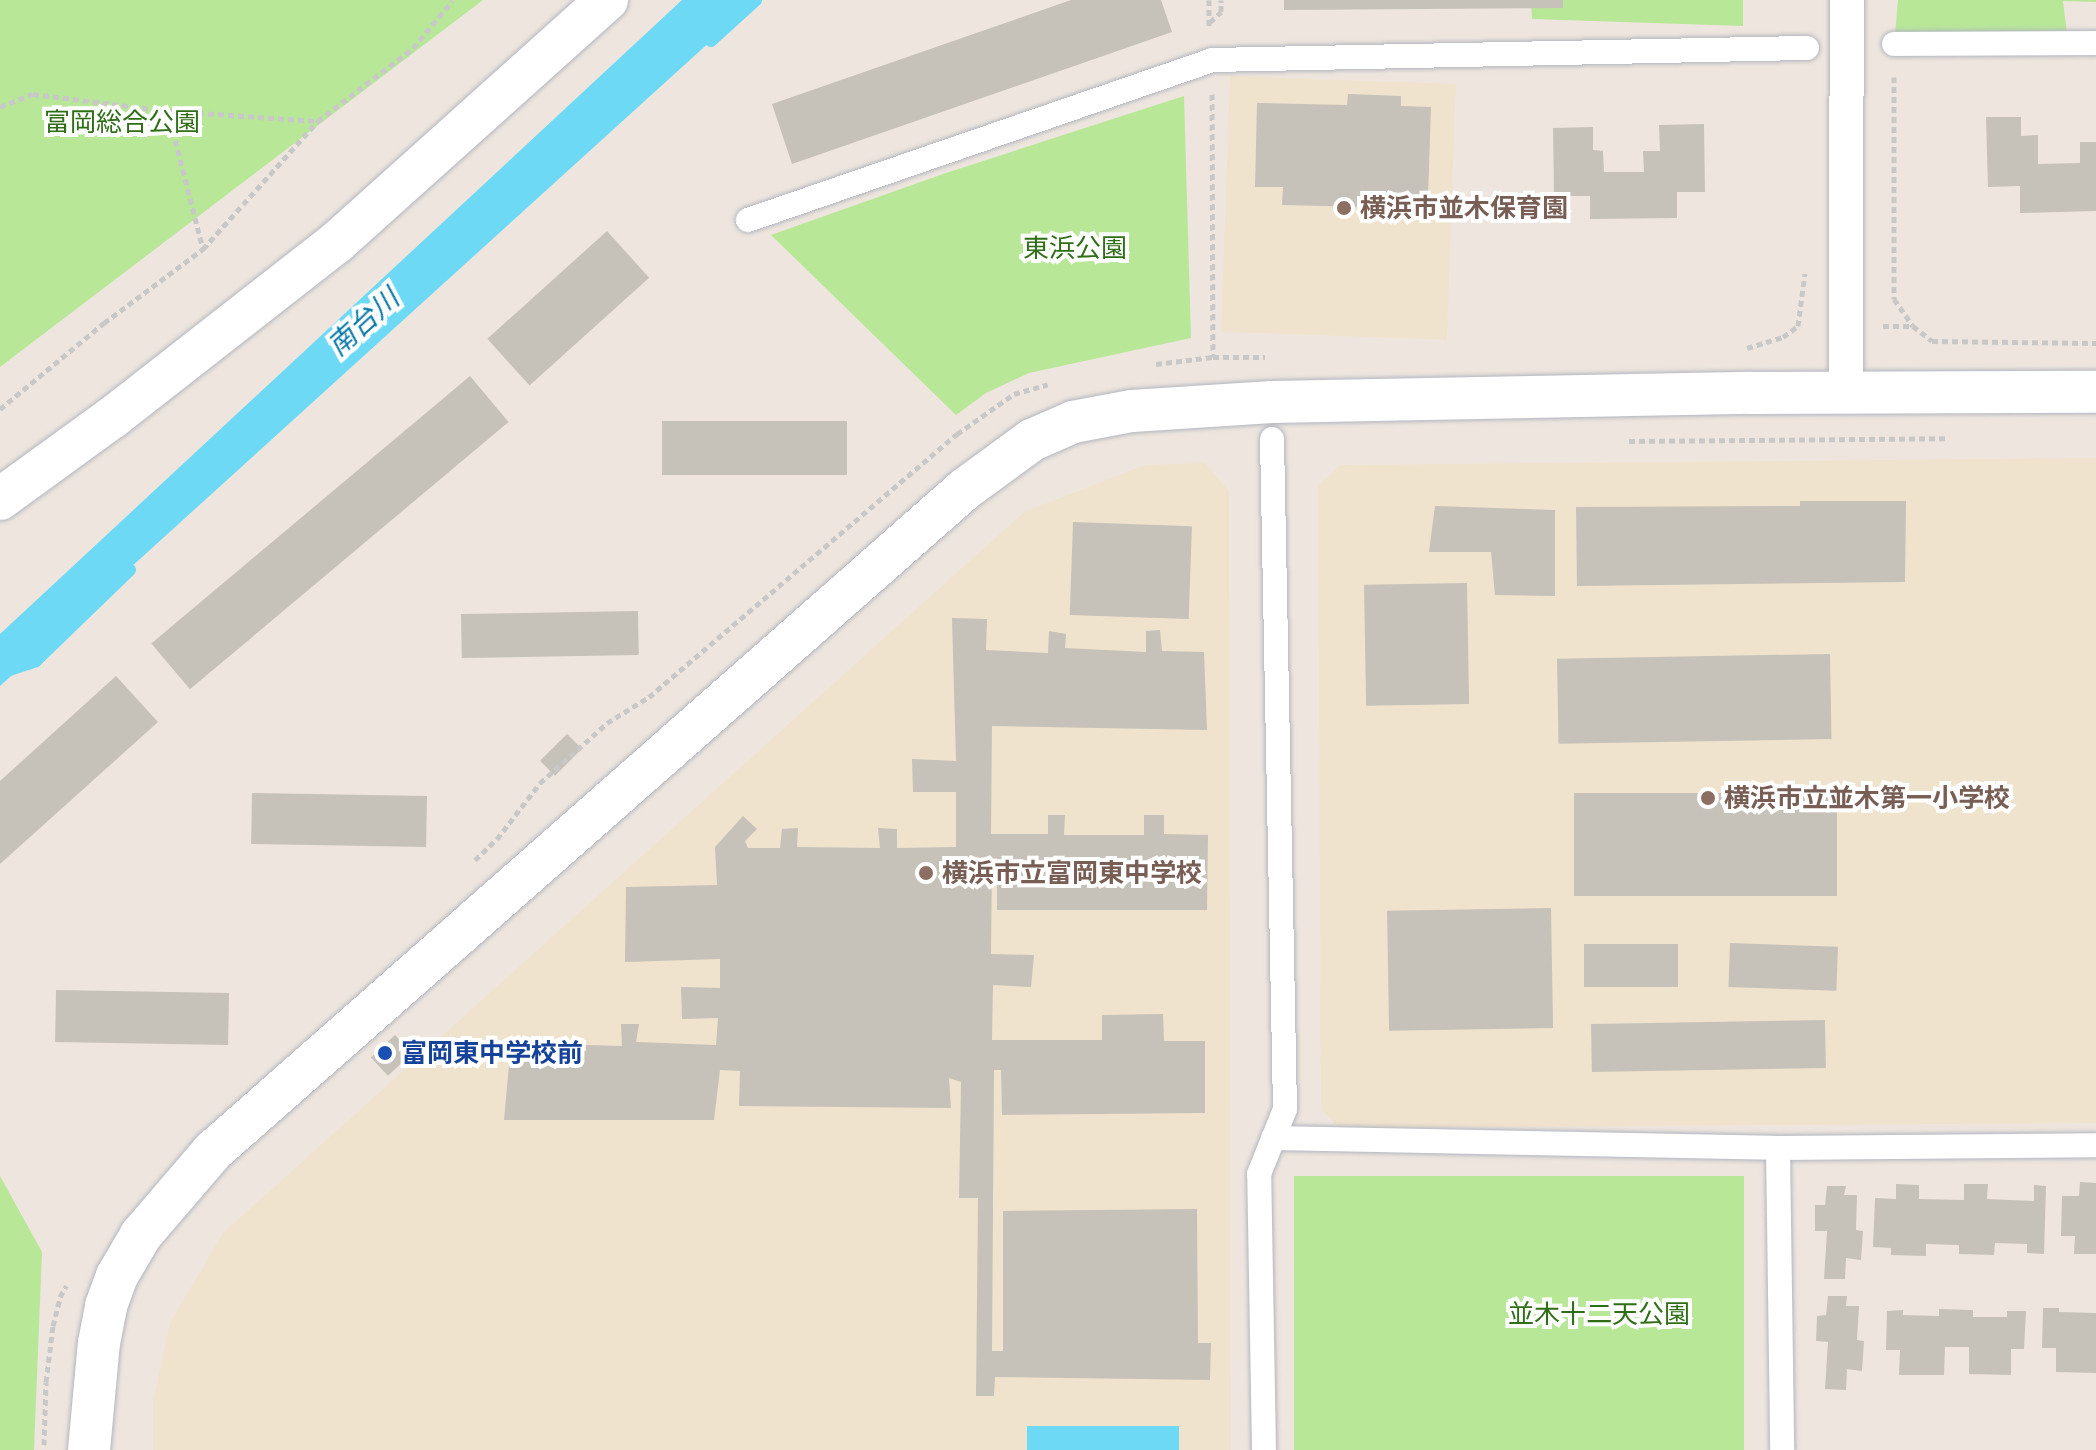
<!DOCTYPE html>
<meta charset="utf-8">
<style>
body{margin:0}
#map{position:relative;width:2096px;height:1450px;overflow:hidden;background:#eee6de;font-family:"IBM Plex Sans","Noto Sans JP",sans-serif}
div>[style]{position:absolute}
.education>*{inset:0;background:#f0e3cd;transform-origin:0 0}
.green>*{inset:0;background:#b8e798;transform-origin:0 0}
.water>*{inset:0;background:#6dd9f5;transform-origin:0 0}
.stream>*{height:12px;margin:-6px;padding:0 6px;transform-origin:6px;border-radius:6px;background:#6dd9f5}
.building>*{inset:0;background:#c6c1b9;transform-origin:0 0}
.path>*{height:5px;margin-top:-2.5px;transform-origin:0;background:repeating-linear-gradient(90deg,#c8c8c8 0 6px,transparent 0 10px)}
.roads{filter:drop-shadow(0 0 2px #b2b6c0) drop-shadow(0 0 2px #b2b6c0)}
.pedestrian>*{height:24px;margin:-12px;padding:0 12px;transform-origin:12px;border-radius:12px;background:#fff}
.minor>*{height:34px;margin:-17px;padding:0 17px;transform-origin:17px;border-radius:17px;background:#fff}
.tertiary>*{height:42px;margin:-21px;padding:0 21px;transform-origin:21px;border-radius:21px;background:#fff}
.dots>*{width:22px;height:22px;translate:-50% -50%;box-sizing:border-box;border:4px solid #fff;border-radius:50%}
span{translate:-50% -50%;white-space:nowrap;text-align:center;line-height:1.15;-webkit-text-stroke:8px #fff;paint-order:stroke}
.park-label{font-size:26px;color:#2f6e17}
.education-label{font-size:26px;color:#785e54;font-weight:700}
.left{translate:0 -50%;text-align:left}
.transit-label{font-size:26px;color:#164399;font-weight:700}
.water-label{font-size:28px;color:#0779a6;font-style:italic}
</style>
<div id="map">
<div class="education">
<i style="left:1230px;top:76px;width:226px;height:256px;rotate:2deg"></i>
<i style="clip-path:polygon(2096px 458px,2096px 1123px,1339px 1128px,1321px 1109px,1318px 486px,1340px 465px)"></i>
<i style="clip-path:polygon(1205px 463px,1229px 491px,1231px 1450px,153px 1450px,153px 1402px,170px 1323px,223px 1233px,1024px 512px,1145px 465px)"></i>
</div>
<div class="green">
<i style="clip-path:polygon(0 0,483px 0,0 367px)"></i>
<i style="clip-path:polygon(1531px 0,1743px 0,1743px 26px,1532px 19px)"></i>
<i style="clip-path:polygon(1898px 0,2096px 0,2096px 2px,2063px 1px,2067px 34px,1895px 35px)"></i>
<i style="clip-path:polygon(1184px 96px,1191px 338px,1029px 373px,986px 393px,956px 415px,771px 235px,943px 174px)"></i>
<i style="clip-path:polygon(0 1176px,42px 1252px,34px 1450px,0 1450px)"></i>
<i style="left:1744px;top:1176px;width:274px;height:450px;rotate:90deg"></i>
</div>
<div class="water">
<i style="clip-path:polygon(682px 0,756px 0,0 686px,0 634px)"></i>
<i style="left:1179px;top:1426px;width:24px;height:152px;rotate:90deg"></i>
</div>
<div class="stream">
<i style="left:711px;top:41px;width:61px;rotate:-42.3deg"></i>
<i style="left:0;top:673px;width:38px;rotate:-18deg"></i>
<i style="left:36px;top:661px;width:131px;rotate:-44.1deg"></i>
</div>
<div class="building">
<i style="clip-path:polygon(1071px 0,1161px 0,1172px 32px,792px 164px,772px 104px)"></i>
<i style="clip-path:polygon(1284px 0,1563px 0,1563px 8px,1284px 10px)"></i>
<i style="clip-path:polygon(1348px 94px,1401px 96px,1401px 106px,1431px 107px,1428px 197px,1408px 197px,1408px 208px,1282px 205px,1283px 187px,1255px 187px,1257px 103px,1347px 105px)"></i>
<i style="clip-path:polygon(1986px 117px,2021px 117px,2021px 136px,2038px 135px,2038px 164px,2080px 163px,2080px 142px,2096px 142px,2096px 211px,2020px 213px,2020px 186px,1988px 187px)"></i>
<i style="clip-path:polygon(1704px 124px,1705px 192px,1677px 192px,1677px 218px,1590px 219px,1590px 196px,1554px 196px,1553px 128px,1593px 127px,1593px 150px,1603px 151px,1604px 172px,1644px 172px,1643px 151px,1660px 151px,1659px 125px)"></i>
<i style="left:607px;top:231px;width:63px;height:161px;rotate:48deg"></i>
<i style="left:470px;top:376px;width:60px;height:416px;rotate:50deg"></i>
<i style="left:662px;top:421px;width:185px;height:54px"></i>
<i style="clip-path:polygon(1800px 501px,1906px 501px,1905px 582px,1577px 586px,1576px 507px,1800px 506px)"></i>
<i style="clip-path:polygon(1435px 506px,1555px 510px,1555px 596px,1495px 595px,1491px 552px,1429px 552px)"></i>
<i style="left:1073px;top:522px;width:119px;height:93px;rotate:2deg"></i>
<i style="left:1467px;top:583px;width:121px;height:103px;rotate:89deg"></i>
<i style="left:638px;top:611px;width:44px;height:177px;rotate:89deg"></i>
<i style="clip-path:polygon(952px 618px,987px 619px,986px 650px,1048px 653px,1049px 631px,1066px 634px,1065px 648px,1146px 652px,1146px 631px,1160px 630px,1162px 651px,1204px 652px,1207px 730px,992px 726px,991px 834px,1048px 834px,1048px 815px,1065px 815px,1064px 835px,1144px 835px,1144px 815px,1164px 815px,1164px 834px,1208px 835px,1207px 910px,997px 910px,997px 858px,992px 859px,991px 954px,1034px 955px,1031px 987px,993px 985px,992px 1040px,1102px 1040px,1102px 1015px,1163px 1014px,1164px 1041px,1205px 1041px,1205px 1113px,1002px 1115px,1001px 1070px,994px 1070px,992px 1351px,1003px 1351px,1003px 1211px,1197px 1209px,1198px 1343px,1211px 1343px,1210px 1380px,995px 1377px,994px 1396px,976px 1396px,978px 1198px,959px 1198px,961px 1082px,949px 1078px,951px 1108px,739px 1106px,740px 1071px,720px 1070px,714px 1120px,504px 1120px,511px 1043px,622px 1046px,621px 1024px,639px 1024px,636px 1042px,716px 1045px,718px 1018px,682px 1019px,681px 987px,720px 988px,720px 959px,625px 962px,626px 887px,717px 885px,715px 847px,743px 816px,757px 829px,745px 841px,748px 848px,780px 848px,782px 829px,798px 828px,797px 847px,880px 848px,878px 828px,897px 829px,897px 848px,956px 847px,956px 792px,913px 792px,912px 759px,956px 761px)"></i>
<i style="left:1830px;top:654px;width:85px;height:273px;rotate:89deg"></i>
<i style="clip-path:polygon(116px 676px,158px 722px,0 864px,0 781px)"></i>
<i style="left:567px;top:734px;width:21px;height:38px;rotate:45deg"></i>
<i style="left:252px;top:793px;width:175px;height:51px;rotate:1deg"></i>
<i style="left:1837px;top:793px;width:103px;height:263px;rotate:90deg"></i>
<i style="left:1551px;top:908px;width:120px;height:164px;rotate:89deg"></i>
<i style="left:1730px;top:943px;width:108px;height:44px;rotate:2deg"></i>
<i style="left:1584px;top:944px;width:94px;height:43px"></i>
<i style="left:56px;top:990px;width:173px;height:52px;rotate:1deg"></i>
<i style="left:1825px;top:1020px;width:48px;height:234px;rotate:89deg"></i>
<i style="left:395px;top:1035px;width:25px;height:33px;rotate:47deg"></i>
<i style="clip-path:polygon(2080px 1182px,2096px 1183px,2096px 1254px,2074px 1254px,2075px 1236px,2061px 1236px,2062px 1196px,2079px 1196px)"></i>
<i style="clip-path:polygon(1896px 1184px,1919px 1185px,1919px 1199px,1964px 1200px,1964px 1184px,1988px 1184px,1987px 1199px,2034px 1201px,2034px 1185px,2046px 1186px,2044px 1254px,2027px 1253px,2027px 1244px,1995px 1243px,1994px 1255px,1959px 1254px,1959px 1245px,1926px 1244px,1926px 1256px,1891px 1255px,1891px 1248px,1873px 1247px,1875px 1198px,1896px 1199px)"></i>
<i style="clip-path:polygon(1827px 1186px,1846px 1186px,1844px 1195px,1857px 1195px,1856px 1230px,1863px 1231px,1861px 1260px,1846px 1258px,1845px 1279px,1824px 1279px,1827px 1231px,1815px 1231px,1815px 1205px,1825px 1205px)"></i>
<i style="clip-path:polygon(1828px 1296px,1847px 1296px,1846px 1306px,1859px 1306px,1857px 1340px,1864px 1341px,1862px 1371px,1847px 1369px,1846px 1390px,1825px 1389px,1828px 1342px,1816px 1341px,1817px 1316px,1826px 1315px)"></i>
<i style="clip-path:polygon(2043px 1308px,2059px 1308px,2059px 1312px,2096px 1313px,2096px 1373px,2056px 1372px,2056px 1348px,2042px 1348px)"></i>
<i style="clip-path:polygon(1939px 1309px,1973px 1310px,1973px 1317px,2007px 1317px,2007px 1311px,2026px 1311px,2024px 1349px,2011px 1349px,2011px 1375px,1969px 1374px,1969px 1347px,1945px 1347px,1944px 1375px,1899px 1375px,1900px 1350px,1886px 1350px,1887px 1311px,1903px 1310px,1903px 1315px,1939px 1316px)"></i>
</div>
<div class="path">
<i style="left:1209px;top:0;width:28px;rotate:90deg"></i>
<i style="left:1210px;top:22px;width:15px;rotate:-42deg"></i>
<i style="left:1221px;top:12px;width:12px;rotate:-90deg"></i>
<i style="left:1894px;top:77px;width:222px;rotate:90deg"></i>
<i style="left:1894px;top:299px;width:33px;rotate:55deg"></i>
<i style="left:1913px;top:326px;width:24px;rotate:38deg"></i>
<i style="left:1932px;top:341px;width:164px;rotate:0.7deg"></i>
<i style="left:1212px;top:94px;width:263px;rotate:89.8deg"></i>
<i style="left:0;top:107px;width:35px;rotate:-22deg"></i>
<i style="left:33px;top:94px;width:136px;rotate:7.2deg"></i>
<i style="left:168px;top:111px;width:150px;rotate:3.8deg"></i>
<i style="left:168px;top:111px;width:142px;rotate:75.8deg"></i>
<i style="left:1883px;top:326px;width:30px"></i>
<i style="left:1747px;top:348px;width:38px;rotate:-17deg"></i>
<i style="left:1783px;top:337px;width:19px;rotate:-36deg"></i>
<i style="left:1798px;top:326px;width:53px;rotate:-82.5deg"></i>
<i style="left:1156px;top:364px;width:57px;rotate:-7deg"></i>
<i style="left:1213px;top:357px;width:52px"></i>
<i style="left:0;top:409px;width:135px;rotate:-39.6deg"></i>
<i style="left:104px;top:323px;width:124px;rotate:-36.8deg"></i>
<i style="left:203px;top:249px;width:172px;rotate:-48.1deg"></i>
<i style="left:318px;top:121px;width:120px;rotate:-37.5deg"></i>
<i style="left:413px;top:48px;width:62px;rotate:-50.2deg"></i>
<i style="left:1629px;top:441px;width:318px;rotate:-0.5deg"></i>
<i style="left:475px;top:860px;width:30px;rotate:-44deg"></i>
<i style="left:497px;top:839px;width:71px;rotate:-52.5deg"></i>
<i style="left:540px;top:783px;width:90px;rotate:-41.8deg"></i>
<i style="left:607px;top:723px;width:49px;rotate:-31.8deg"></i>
<i style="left:649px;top:697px;width:405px;rotate:-40.5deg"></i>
<i style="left:957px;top:434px;width:70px;rotate:-35.1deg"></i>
<i style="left:1014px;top:394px;width:35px;rotate:-16deg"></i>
<i style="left:44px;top:1445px;width:63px;rotate:-88.2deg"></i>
<i style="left:46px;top:1382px;width:56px;rotate:-82.9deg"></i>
<i style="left:53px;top:1326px;width:30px;rotate:-76deg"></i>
<i style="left:60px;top:1297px;width:13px;rotate:-61deg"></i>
</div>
<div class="roads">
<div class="pedestrian">
<i style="left:1894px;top:44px;width:202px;rotate:-0.3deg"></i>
<i style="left:748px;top:220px;width:491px;rotate:-19deg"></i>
<i style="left:1212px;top:60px;width:595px;rotate:-1.16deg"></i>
<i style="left:1273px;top:1138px;width:505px;rotate:1.13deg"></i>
<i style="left:1778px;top:1148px;width:318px;rotate:-0.5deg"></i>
<i style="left:1778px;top:1148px;width:302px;rotate:89.2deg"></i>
<i style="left:1264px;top:1450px;width:276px;rotate:-91deg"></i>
<i style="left:1259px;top:1174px;width:70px;rotate:-68.2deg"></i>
<i style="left:1285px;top:1109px;width:670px;rotate:-91.11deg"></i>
</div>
<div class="minor">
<i style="left:1846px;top:392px;width:392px;rotate:-89.9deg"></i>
</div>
<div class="tertiary">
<i style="left:0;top:499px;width:140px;rotate:-36deg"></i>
<i style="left:113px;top:417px;width:284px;rotate:-38deg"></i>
<i style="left:337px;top:242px;width:363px;rotate:-41.9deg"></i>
<i style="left:89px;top:1450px;width:107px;rotate:-84.7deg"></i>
<i style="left:99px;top:1343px;width:38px;rotate:-79deg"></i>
<i style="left:106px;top:1306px;width:32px;rotate:-70deg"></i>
<i style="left:117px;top:1276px;width:48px;rotate:-59.7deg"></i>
<i style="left:141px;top:1235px;width:111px;rotate:-49.4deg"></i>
<i style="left:213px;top:1151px;width:1002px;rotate:-41.36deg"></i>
<i style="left:965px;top:489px;width:83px;rotate:-36.2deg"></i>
<i style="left:1032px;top:440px;width:45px;rotate:-23.7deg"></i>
<i style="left:1073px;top:422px;width:60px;rotate:-10.6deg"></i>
<i style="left:1132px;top:411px;width:140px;rotate:-3.7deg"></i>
<i style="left:1272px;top:402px;width:479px;rotate:-1.1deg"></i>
<i style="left:1751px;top:393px;width:345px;rotate:-0.2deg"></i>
</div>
</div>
<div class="dots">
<i style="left:1344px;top:208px;background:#8d6e63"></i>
<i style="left:1708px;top:798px;background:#8d6e63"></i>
<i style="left:926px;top:873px;background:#8d6e63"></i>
<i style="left:385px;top:1053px;background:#1a4fb4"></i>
</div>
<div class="park-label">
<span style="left:122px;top:122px">富岡総合公園</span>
<span style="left:1075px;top:248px">東浜公園</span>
<span style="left:1599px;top:1314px">並木十二天公園</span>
</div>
<div class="education-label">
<span class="left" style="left:1360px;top:208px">横浜市並木保育園</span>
<span class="left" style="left:1724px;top:798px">横浜市立並木第一小学校</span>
<span class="left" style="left:942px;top:873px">横浜市立富岡東中学校</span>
</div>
<div class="transit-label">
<span class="left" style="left:401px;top:1053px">富岡東中学校前</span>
</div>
<div class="water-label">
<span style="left:363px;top:322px;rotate:-42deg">南台川</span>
</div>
</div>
